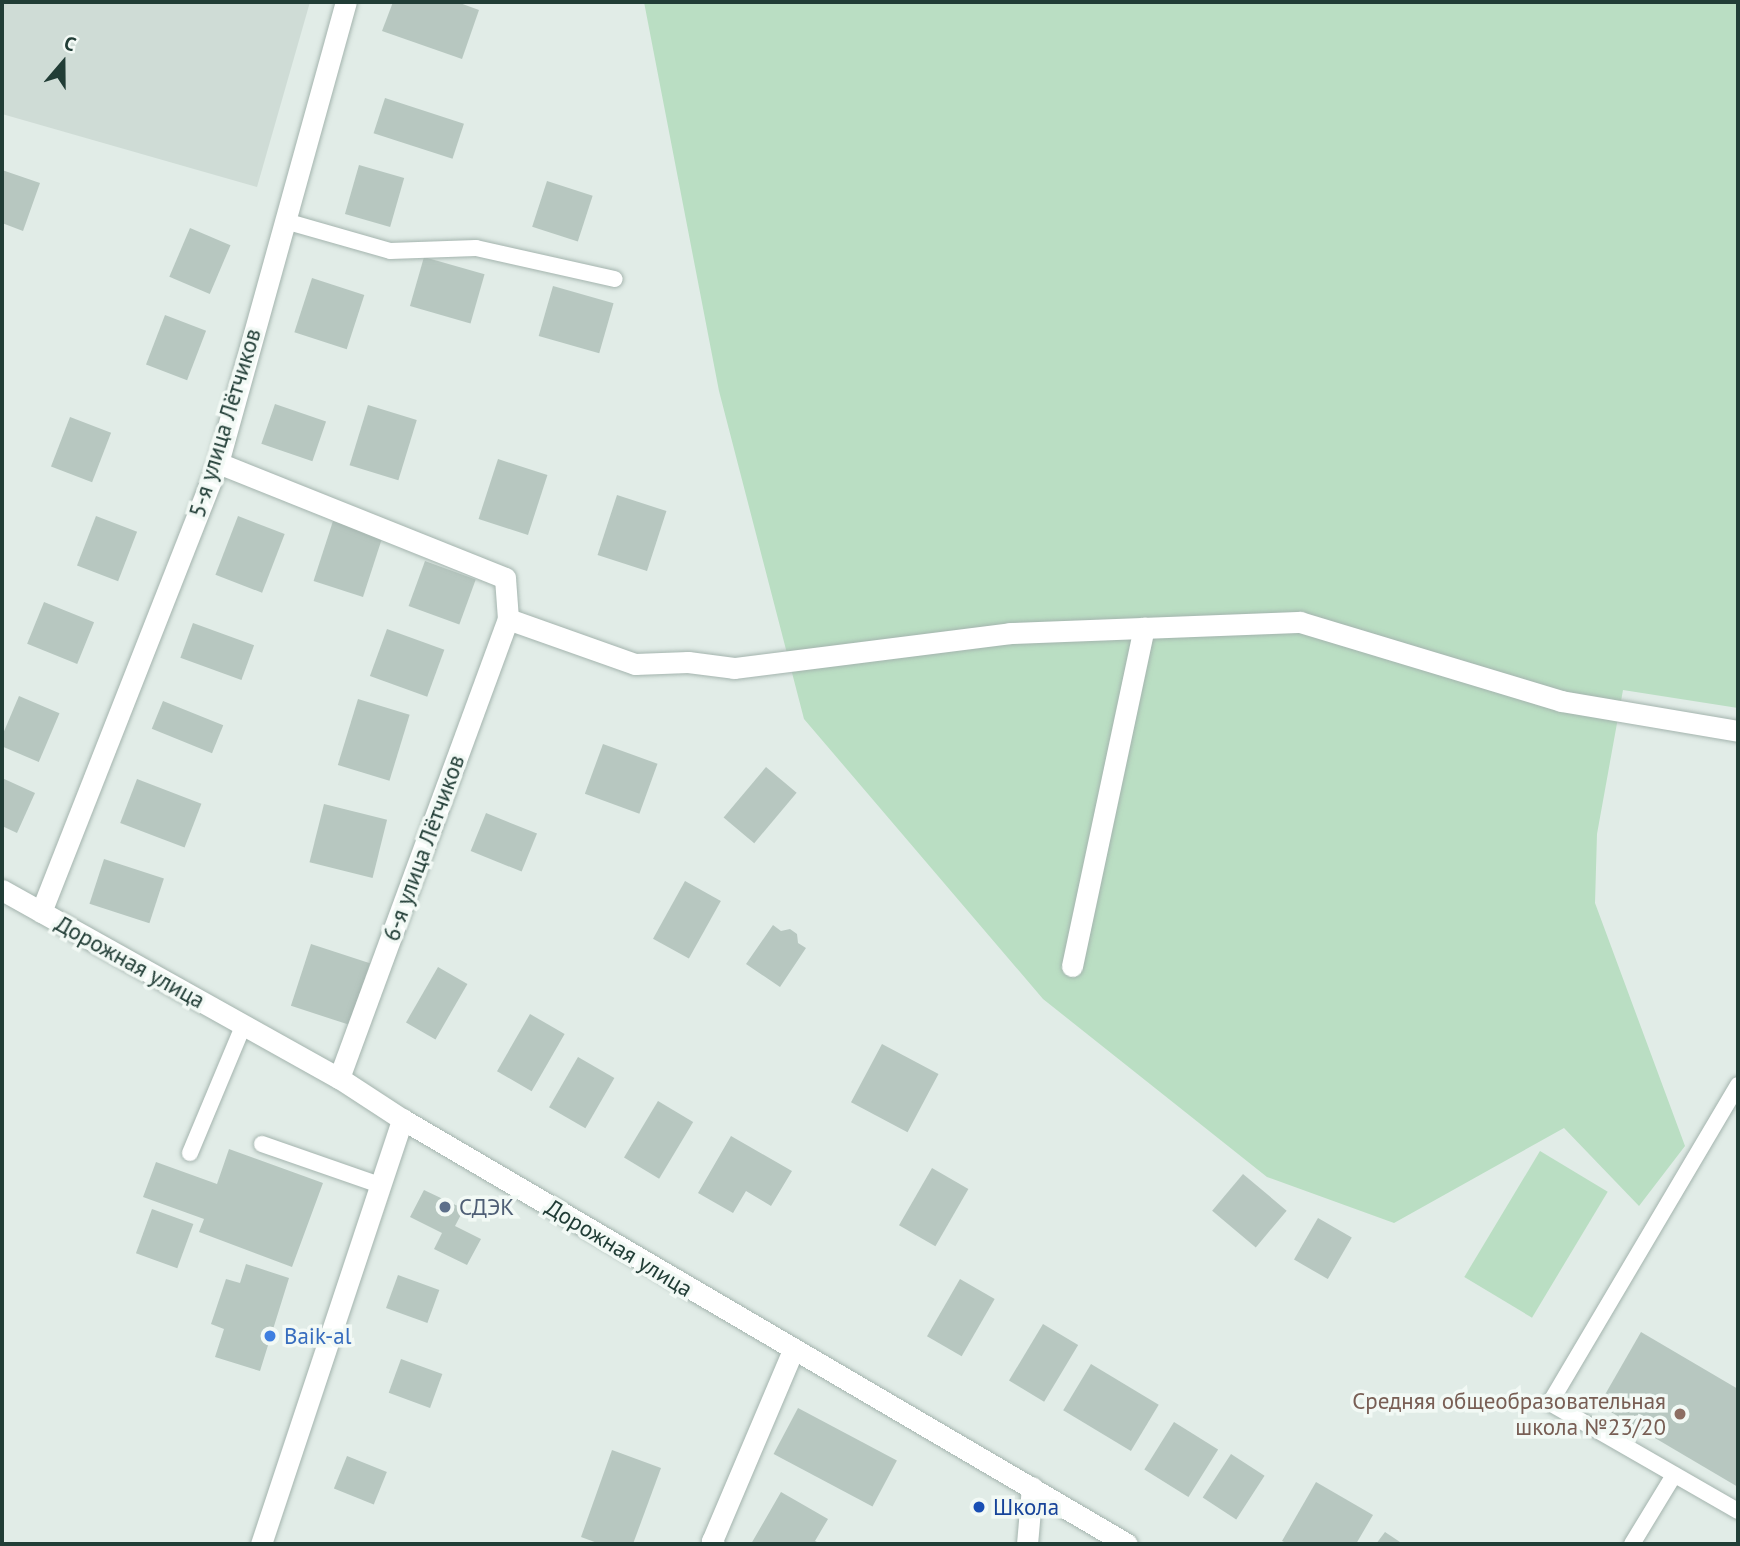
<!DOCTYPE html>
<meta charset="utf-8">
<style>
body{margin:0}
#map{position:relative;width:1740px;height:1546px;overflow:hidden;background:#e1ece7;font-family:"PT Sans",sans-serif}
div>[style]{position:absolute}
.built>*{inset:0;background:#cfdcd6}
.green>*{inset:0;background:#badec3;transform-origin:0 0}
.building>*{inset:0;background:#b7c7c0;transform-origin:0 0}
.roads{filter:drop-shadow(0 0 2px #a4b4ae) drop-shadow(0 0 2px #a4b4ae)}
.service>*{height:16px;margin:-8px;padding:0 8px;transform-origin:8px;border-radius:8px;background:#fff}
.minor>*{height:21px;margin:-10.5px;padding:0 10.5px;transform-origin:10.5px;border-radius:10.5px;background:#fff}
.tertiary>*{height:21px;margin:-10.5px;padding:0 10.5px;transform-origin:10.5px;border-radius:10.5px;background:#fff}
.secondary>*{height:21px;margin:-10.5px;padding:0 10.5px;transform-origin:10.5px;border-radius:10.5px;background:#fff}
.dots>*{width:19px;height:19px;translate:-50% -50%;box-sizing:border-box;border:4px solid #f2f9f5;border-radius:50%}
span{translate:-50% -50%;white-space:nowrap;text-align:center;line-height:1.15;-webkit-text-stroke:7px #f2f9f5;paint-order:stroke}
.street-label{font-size:23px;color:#213d36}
.service-label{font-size:23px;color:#4e5e75}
.left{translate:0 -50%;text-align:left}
.shop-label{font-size:23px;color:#366cbe}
.education-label{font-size:23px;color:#785e54}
.right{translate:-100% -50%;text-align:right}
.transit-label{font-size:23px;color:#164399}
.frame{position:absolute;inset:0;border:4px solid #213d36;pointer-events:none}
.north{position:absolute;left:28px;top:28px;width:70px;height:70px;-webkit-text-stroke:5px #f2f9f5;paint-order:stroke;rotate:20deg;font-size:19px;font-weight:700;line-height:28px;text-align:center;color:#213d36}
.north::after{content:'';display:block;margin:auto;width:24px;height:32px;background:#213d36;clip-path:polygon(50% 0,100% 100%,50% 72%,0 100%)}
</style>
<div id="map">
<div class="built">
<i style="clip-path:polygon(2px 2px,310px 2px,257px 187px,2px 114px)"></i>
</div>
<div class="green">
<i style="clip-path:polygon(644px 2px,1738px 2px,1738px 708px,1623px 690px,1597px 834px,1595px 903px,1685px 1146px,1639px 1206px,1564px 1128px,1394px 1223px,1267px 1177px,1043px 999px,804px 719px,719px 391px)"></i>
<i style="left:1540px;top:1151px;width:79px;height:147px;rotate:31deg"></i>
</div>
<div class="building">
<i style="clip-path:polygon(393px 2px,457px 2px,479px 10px,462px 59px,382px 31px)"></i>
<i style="left:385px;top:98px;width:83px;height:37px;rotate:18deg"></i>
<i style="left:359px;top:165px;width:47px;height:51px;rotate:16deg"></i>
<i style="clip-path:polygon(2px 170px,40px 183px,23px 231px,2px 223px)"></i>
<i style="left:547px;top:181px;width:48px;height:48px;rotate:18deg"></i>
<i style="left:190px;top:228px;width:44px;height:53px;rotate:23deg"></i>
<i style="left:424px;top:257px;width:63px;height:51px;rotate:16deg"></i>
<i style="left:312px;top:278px;width:55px;height:57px;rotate:18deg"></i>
<i style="left:553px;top:286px;width:63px;height:52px;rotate:16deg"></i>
<i style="left:165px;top:315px;width:44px;height:53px;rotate:21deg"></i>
<i style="left:275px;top:404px;width:54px;height:42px;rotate:19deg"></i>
<i style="left:368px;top:405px;width:51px;height:63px;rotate:17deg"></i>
<i style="left:70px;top:417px;width:44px;height:53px;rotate:21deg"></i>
<i style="left:498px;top:459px;width:52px;height:63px;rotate:18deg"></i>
<i style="left:617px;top:495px;width:52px;height:63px;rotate:18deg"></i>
<i style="left:96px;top:516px;width:44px;height:53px;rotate:21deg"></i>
<i style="left:238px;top:516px;width:50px;height:63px;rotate:21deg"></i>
<i style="left:333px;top:521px;width:52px;height:63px;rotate:18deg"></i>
<i style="left:425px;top:561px;width:54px;height:48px;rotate:20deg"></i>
<i style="left:44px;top:602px;width:54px;height:45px;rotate:22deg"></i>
<i style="left:193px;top:623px;width:65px;height:37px;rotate:20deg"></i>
<i style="left:387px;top:629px;width:61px;height:50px;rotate:20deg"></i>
<i style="left:19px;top:696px;width:44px;height:53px;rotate:23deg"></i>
<i style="left:358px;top:699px;width:54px;height:69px;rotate:17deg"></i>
<i style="left:163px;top:701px;width:65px;height:30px;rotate:22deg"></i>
<i style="left:603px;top:744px;width:58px;height:53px;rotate:20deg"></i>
<i style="left:766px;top:767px;width:40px;height:66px;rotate:40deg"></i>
<i style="clip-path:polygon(2px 778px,35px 793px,17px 833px,2px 826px)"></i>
<i style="left:137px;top:779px;width:69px;height:47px;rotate:21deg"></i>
<i style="left:324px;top:804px;width:65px;height:60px;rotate:14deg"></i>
<i style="left:486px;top:813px;width:55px;height:41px;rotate:22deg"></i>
<i style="left:104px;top:859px;width:63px;height:47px;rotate:18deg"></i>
<i style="left:685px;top:881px;width:41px;height:66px;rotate:29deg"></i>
<i style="clip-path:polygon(773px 925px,781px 931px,790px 929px,797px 934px,798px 943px,806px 948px,780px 987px,746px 964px)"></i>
<i style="left:311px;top:944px;width:62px;height:65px;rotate:18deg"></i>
<i style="left:438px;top:967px;width:34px;height:64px;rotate:30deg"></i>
<i style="left:530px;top:1014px;width:40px;height:66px;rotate:30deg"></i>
<i style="left:882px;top:1044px;width:64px;height:66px;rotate:28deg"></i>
<i style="left:578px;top:1057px;width:42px;height:58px;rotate:30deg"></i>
<i style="left:658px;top:1101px;width:41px;height:66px;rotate:31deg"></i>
<i style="clip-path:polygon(731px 1136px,792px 1171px,771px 1206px,746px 1191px,733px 1213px,698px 1193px)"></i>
<i style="clip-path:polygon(229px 1149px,323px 1183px,292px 1267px,199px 1232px,204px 1219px,143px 1197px,156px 1162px,217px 1184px)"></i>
<i style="left:932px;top:1168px;width:42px;height:66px;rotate:30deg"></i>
<i style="left:1243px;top:1174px;width:57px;height:48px;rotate:40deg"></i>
<i style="clip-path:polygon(424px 1190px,464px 1209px,455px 1226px,481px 1239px,467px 1265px,434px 1249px,442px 1233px,410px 1217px)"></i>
<i style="left:152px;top:1209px;width:44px;height:47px;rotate:20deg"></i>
<i style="left:1318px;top:1218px;width:39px;height:48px;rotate:30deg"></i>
<i style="clip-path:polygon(246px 1264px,289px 1278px,260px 1371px,215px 1357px,224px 1329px,211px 1324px,226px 1279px,240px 1283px)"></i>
<i style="left:398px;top:1275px;width:44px;height:35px;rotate:20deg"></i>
<i style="left:960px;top:1279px;width:40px;height:66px;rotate:30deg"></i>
<i style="left:1043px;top:1324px;width:41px;height:66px;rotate:31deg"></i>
<i style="clip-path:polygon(1641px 1332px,1738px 1389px,1738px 1487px,1599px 1405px)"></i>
<i style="left:401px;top:1359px;width:44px;height:36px;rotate:20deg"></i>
<i style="left:1091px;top:1364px;width:79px;height:54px;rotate:31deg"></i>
<i style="left:798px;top:1408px;width:112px;height:52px;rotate:28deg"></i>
<i style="left:1174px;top:1422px;width:52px;height:56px;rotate:32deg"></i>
<i style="clip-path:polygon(612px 1450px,661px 1468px,633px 1544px,600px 1544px,581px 1537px)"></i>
<i style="left:1231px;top:1454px;width:40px;height:52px;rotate:33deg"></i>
<i style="left:347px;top:1456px;width:43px;height:35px;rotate:22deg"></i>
<i style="clip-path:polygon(1316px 1482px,1373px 1515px,1356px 1544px,1288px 1544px,1282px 1541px)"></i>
<i style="clip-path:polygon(781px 1492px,828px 1519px,815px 1541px,821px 1544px,751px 1544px)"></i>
<i style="clip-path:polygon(1385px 1532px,1403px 1544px,1376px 1544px)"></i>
</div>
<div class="roads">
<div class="service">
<i style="left:285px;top:221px;width:109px;rotate:15.9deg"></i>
<i style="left:390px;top:251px;width:86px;rotate:-2deg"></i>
<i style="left:476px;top:248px;width:142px;rotate:12.6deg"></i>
<i style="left:1738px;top:1085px;width:369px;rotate:120.6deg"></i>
<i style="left:1550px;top:1403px;width:217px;rotate:29.9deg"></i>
<i style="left:262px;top:1144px;width:125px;rotate:19.2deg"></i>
<i style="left:190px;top:1153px;width:140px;rotate:-67.3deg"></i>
<i style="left:1632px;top:1544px;width:81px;rotate:-58.7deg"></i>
</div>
<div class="minor">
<i style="left:218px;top:463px;width:309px;rotate:21.8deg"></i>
<i style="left:505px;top:578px;width:41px;rotate:85.8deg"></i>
<i style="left:508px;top:619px;width:135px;rotate:19.5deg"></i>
<i style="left:635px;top:664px;width:53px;rotate:-2.2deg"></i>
<i style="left:688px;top:662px;width:46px;rotate:7.4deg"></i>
<i style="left:734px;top:668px;width:278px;rotate:-7.2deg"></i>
<i style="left:1010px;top:633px;width:290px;rotate:-2.2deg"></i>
<i style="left:1300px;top:622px;width:273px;rotate:16.8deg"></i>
<i style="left:1561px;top:701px;width:180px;rotate:9.6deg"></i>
<i style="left:41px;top:912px;width:483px;rotate:-68.5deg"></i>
<i style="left:218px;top:463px;width:478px;rotate:-74.5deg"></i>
<i style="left:1072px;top:966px;width:346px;rotate:-78deg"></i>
<i style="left:339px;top:1078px;width:489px;rotate:-69.8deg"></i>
<i style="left:714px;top:1544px;width:4px;rotate:-124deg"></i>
<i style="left:712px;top:1541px;width:207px;rotate:-67deg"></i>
<i style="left:1027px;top:1544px;width:57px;rotate:-85deg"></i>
</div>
<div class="tertiary">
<i style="left:261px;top:1544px;width:448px;rotate:-71.6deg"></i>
</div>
<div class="secondary">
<i style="left:2px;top:890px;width:386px;rotate:29.2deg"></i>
<i style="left:339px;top:1078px;width:75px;rotate:33.1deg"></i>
<i style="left:402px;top:1119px;width:840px;rotate:30.38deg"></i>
</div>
</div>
<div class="dots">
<i style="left:445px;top:1207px;background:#5c6f8a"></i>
<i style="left:270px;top:1336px;background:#3f7fe0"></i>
<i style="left:1680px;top:1414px;background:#8d6e63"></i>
<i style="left:979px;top:1507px;background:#1a4fb4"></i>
</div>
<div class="street-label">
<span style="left:225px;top:423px;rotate:-73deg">5-я улица Лётчиков</span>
<span style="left:424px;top:848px;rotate:-70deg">6-я улица Лётчиков</span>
<span style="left:130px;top:962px;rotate:29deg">Дорожная улица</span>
<span style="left:619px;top:1248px;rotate:31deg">Дорожная улица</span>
</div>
<div class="service-label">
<span class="left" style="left:459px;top:1207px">СДЭК</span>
</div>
<div class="shop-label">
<span class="left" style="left:284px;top:1336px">Baik-al</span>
</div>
<div class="education-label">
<span class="right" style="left:1666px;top:1414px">Средняя общеобразовательная<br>школа №23/20</span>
</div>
<div class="transit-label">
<span class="left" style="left:993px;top:1507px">Школа</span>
</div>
<div class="frame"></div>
<div class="north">С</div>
</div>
